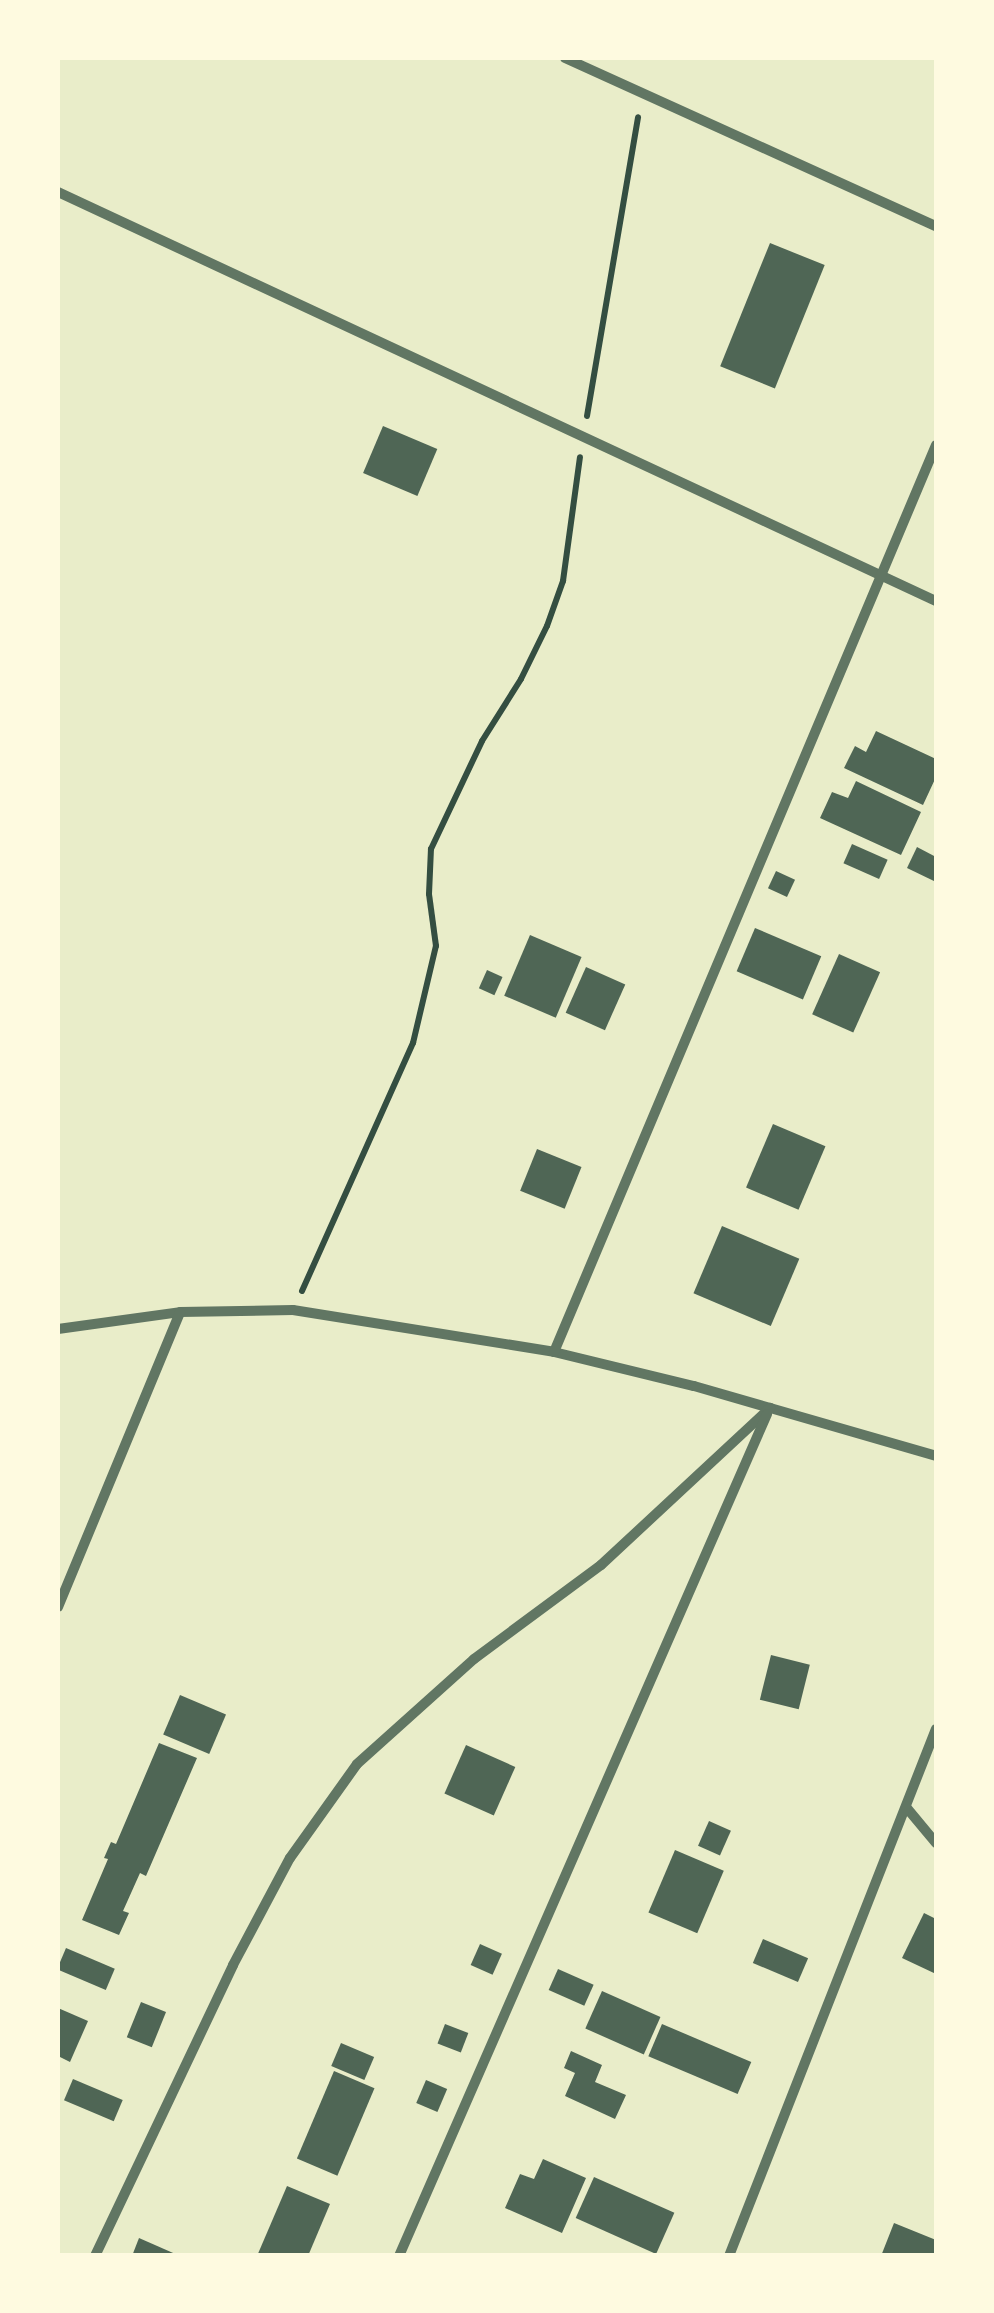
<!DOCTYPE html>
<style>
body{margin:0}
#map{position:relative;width:994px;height:2313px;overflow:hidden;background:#e9edc9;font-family:Signika,sans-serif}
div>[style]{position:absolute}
.building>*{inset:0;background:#4f6655;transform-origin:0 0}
.path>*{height:6px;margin:-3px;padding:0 3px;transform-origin:3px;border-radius:3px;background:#344e41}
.minor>*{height:10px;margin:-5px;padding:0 5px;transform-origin:5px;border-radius:5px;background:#617663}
span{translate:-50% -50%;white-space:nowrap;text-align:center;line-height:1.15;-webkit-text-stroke:10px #fefae0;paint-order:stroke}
.frame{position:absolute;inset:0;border:60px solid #fefae0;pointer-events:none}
</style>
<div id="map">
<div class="building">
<i style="left:770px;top:243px;width:59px;height:133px;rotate:22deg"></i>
<i style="left:383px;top:426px;width:59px;height:51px;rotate:23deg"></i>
<i style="clip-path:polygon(876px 731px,936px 759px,936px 777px,923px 805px,844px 768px,855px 746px,866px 752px)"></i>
<i style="clip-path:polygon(856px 781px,921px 812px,901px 855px,820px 818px,832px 792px,848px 798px)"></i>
<i style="left:852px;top:844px;width:39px;height:21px;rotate:24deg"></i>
<i style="clip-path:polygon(917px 847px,936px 857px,936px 882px,907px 868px)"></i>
<i style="left:776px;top:871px;width:21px;height:19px;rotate:25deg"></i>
<i style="left:755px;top:928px;width:72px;height:47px;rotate:23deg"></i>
<i style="left:530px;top:935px;width:56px;height:66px;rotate:23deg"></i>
<i style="left:839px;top:954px;width:45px;height:66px;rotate:24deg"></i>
<i style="left:586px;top:967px;width:43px;height:50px;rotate:24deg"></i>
<i style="left:487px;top:970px;width:17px;height:20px;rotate:24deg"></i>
<i style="left:773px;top:1124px;width:57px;height:69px;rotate:23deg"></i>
<i style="left:537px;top:1149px;width:48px;height:45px;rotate:22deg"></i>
<i style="left:722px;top:1226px;width:84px;height:73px;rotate:23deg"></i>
<i style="left:771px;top:1655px;width:40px;height:46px;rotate:14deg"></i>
<i style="left:180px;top:1695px;width:50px;height:43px;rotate:23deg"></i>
<i style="clip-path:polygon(159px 1743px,197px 1758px,146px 1876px,140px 1873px,123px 1911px,129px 1913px,119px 1935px,82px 1920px,108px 1859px,104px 1858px,111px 1842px,116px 1844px)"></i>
<i style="left:466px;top:1745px;width:54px;height:53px;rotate:24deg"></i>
<i style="left:709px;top:1821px;width:24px;height:27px;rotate:24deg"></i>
<i style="left:675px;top:1850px;width:53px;height:68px;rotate:23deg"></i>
<i style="clip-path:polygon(924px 1913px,936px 1919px,936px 1974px,902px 1958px)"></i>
<i style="left:763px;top:1939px;width:49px;height:26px;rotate:23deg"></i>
<i style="left:480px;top:1944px;width:24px;height:23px;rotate:24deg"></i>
<i style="left:66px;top:1948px;width:53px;height:23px;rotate:23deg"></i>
<i style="left:558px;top:1969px;width:39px;height:23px;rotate:24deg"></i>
<i style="left:602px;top:1991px;width:64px;height:41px;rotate:24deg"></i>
<i style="left:141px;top:2002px;width:27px;height:38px;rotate:22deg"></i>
<i style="clip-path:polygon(58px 2008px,88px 2021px,70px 2062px,58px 2056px)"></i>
<i style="left:445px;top:2024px;width:25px;height:21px;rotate:21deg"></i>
<i style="left:662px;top:2024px;width:97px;height:35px;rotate:23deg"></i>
<i style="left:341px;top:2043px;width:36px;height:25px;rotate:23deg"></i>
<i style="clip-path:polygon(571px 2051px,602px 2065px,595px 2082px,626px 2095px,615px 2119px,565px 2096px,575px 2073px,564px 2068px)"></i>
<i style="left:334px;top:2071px;width:44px;height:95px;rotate:23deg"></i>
<i style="left:73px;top:2079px;width:54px;height:23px;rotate:23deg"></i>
<i style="left:426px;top:2080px;width:23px;height:25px;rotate:23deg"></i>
<i style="clip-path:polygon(543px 2159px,586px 2178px,562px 2233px,505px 2208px,520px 2174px,534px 2179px)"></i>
<i style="left:594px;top:2177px;width:88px;height:45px;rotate:24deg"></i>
<i style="clip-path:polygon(287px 2186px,330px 2204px,308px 2256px,257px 2256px)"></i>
<i style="clip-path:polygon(894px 2223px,936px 2240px,936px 2256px,881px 2256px)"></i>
<i style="clip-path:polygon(139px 2238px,180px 2256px,132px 2256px)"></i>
</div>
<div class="path">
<i style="left:587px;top:416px;width:303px;rotate:-80.3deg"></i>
<i style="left:302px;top:1291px;width:272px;rotate:-65.9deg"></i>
<i style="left:413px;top:1043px;width:100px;rotate:-76.7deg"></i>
<i style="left:436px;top:946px;width:52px;rotate:-97.7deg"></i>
<i style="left:429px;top:894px;width:45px;rotate:-87.5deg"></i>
<i style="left:431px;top:849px;width:119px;rotate:-64.7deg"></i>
<i style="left:482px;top:741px;width:73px;rotate:-57.8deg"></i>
<i style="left:521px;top:679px;width:59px;rotate:-63.9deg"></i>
<i style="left:547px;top:626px;width:48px;rotate:-70.4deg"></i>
<i style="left:563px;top:581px;width:125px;rotate:-82.2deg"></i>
</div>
<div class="minor">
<i style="left:565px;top:58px;width:407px;rotate:24.4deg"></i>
<i style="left:58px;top:192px;width:969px;rotate:24.98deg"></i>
<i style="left:58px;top:1329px;width:123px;rotate:-7.9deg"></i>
<i style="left:180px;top:1312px;width:113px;rotate:-1deg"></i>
<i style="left:293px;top:1310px;width:264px;rotate:9.1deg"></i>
<i style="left:554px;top:1352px;width:144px;rotate:13.7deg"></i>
<i style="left:694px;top:1386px;width:252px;rotate:16.1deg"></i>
<i style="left:554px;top:1352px;width:984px;rotate:-67.16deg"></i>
<i style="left:58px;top:1607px;width:319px;rotate:-67.5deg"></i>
<i style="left:906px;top:1807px;width:47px;rotate:50.2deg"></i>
<i style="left:95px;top:2256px;width:322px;rotate:-64.6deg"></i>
<i style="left:233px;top:1965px;width:121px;rotate:-62deg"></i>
<i style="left:290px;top:1858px;width:115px;rotate:-54.5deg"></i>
<i style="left:357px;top:1764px;width:157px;rotate:-41.9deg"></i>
<i style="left:474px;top:1659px;width:158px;rotate:-36.5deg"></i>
<i style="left:601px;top:1565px;width:231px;rotate:-42.9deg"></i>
<i style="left:399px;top:2256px;width:919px;rotate:-66.39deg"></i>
<i style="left:729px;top:2256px;width:566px;rotate:-68.56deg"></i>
</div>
<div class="frame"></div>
</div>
